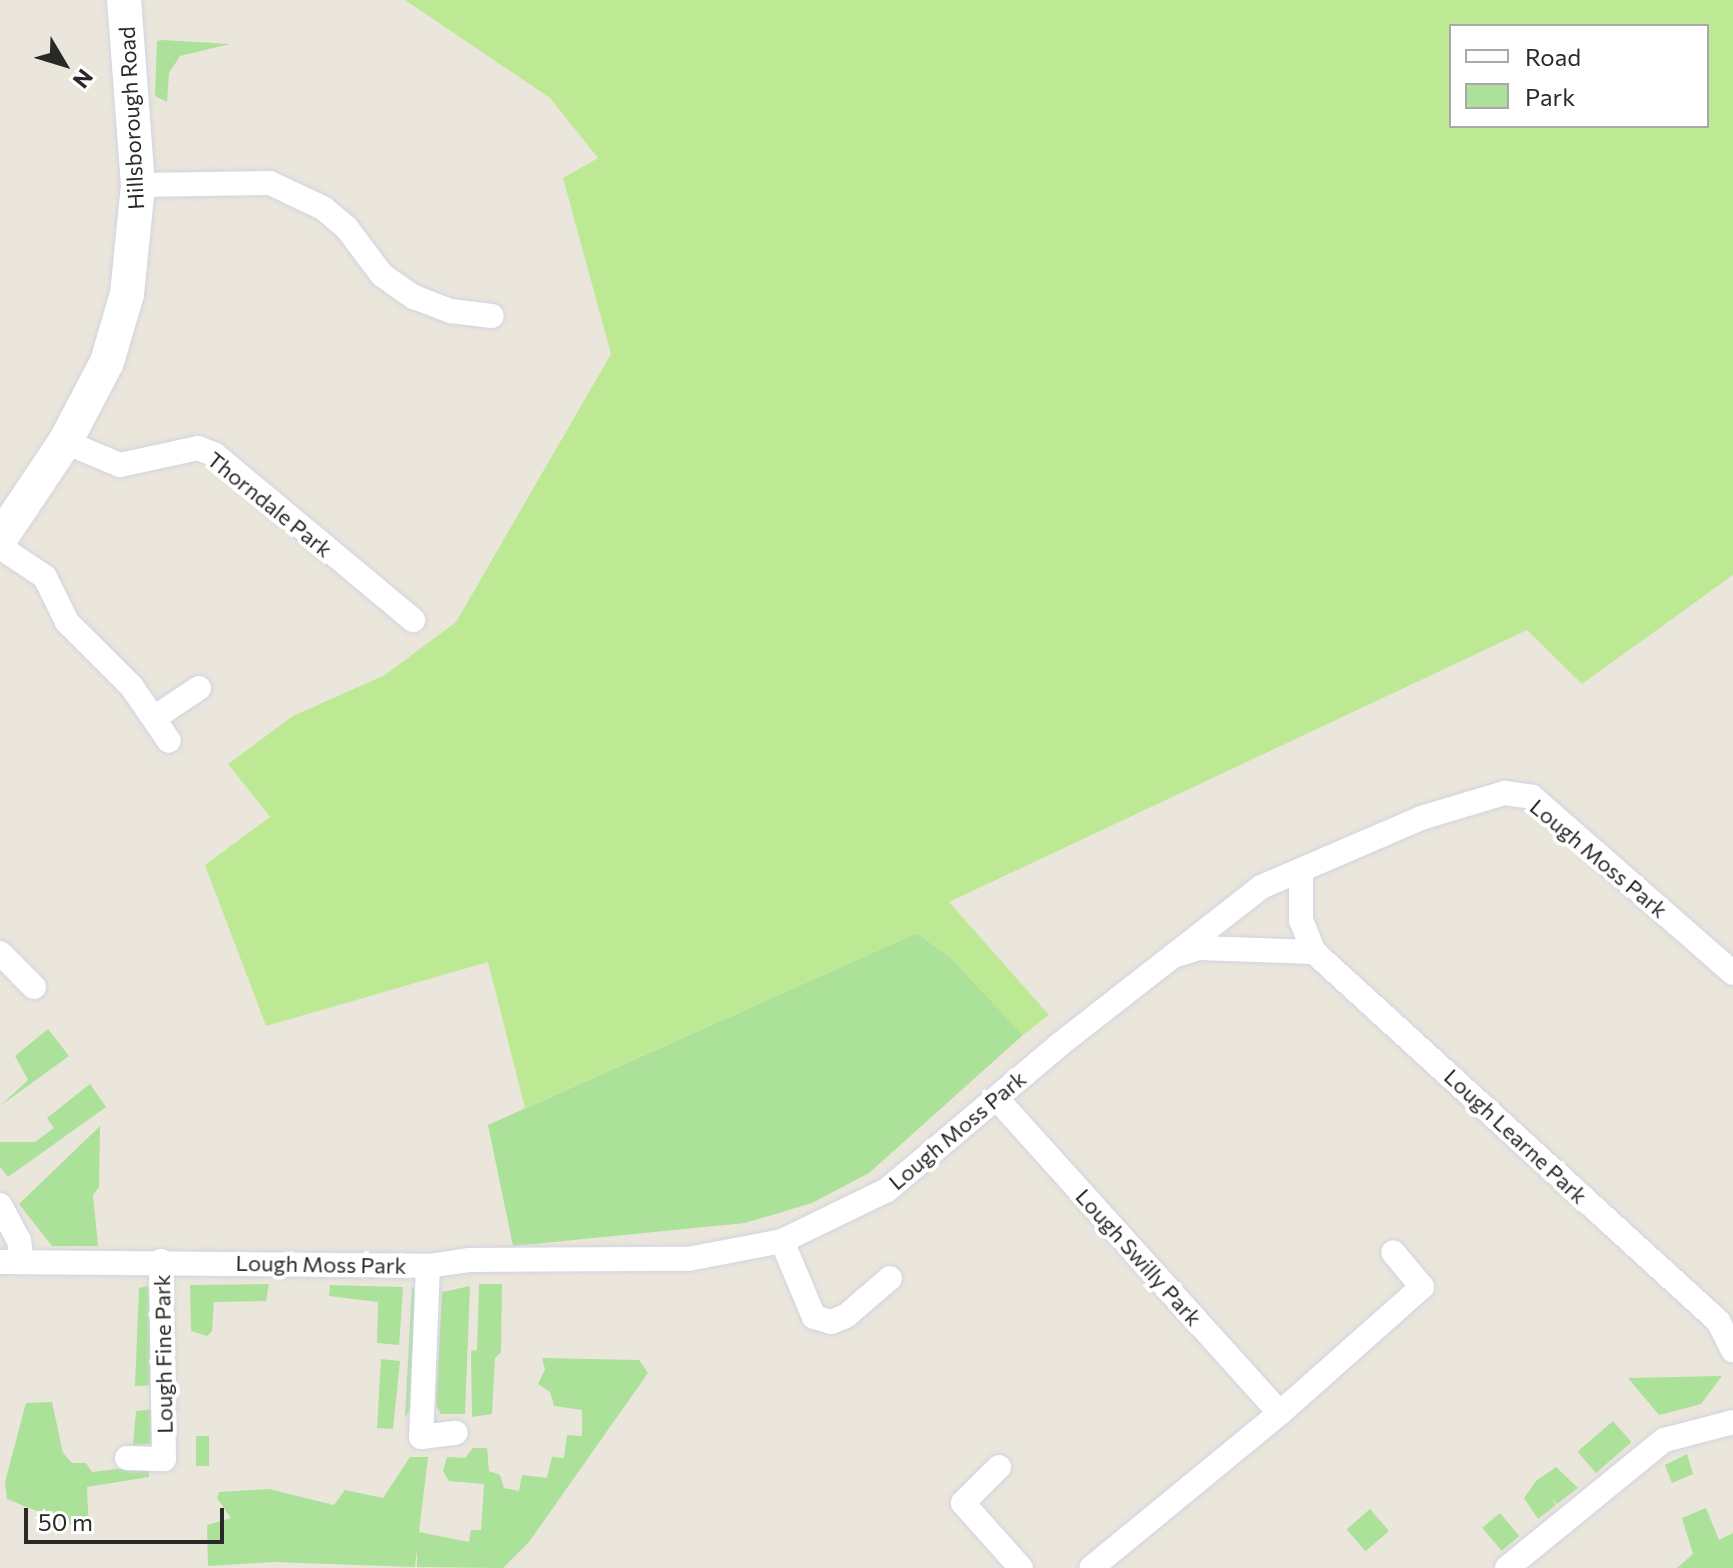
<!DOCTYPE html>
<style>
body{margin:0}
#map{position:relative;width:1733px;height:1568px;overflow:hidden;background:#ebe6db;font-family:Commissioner,sans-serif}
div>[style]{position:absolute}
.green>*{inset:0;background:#abe199;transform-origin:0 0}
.pitch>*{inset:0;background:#bee994}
.roads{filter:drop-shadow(0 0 2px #d1d3e2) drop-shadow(0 0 2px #d1d3e2)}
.street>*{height:24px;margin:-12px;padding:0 12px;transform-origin:12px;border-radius:12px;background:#fff}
.secondary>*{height:34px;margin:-17px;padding:0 17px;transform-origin:17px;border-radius:17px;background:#fff}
span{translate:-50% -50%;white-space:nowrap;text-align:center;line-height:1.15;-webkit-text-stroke:8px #fff;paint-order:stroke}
.street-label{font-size:22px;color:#292929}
.legend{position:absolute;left:1449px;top:24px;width:260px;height:104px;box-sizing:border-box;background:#fff;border:2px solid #a9a9a9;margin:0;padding:10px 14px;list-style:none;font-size:24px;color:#292929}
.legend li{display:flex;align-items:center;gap:16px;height:40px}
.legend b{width:40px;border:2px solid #a9a9a9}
.north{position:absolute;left:24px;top:24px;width:80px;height:80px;-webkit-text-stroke:6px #fff;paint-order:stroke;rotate:128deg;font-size:22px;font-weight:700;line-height:32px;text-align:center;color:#292929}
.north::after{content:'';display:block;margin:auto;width:28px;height:36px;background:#292929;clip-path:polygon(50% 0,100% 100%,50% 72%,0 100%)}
.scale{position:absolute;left:24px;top:1508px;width:200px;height:36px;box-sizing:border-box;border:4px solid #292929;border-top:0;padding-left:10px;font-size:24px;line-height:28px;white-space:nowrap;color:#292929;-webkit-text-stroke:6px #fff;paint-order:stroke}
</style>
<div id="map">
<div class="green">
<i style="clip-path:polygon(157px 41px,163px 40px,230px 44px,180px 56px,169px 73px,167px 102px,155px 96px)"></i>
<i style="clip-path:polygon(917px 933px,951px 958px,1023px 1035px,869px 1173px,812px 1203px,745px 1223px,513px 1246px,488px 1125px)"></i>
<i style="clip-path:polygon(48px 1029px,69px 1056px,0 1106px,28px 1080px,15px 1056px)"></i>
<i style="clip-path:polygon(90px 1084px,106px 1107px,8px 1177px,0 1167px,0 1142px,35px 1142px,54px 1128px,47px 1118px)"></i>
<i style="clip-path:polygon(100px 1126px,99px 1187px,93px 1195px,98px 1246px,52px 1246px,19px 1204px)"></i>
<i style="clip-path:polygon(269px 1284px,266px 1301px,214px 1302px,212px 1331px,207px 1336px,191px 1331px,190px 1285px)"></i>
<i style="clip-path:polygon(479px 1284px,502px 1284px,501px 1352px,495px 1358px,492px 1414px,472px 1417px,471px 1351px,477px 1350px)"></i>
<i style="clip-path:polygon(330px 1285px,403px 1287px,399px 1345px,377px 1343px,378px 1302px,329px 1296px)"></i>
<i style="clip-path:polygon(147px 1286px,153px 1293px,155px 1385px,135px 1386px,139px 1288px)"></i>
<i style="clip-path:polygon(470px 1286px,465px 1414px,441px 1414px,436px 1405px,442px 1292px)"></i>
<i style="clip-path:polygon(412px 1287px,420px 1293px,413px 1403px,405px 1418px)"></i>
<i style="clip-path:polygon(542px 1358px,639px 1360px,648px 1373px,529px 1542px,503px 1568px,417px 1567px,417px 1550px,415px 1567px,273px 1562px,208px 1566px,207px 1525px,231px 1518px,217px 1498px,219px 1492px,269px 1489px,334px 1505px,345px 1490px,383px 1498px,410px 1457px,428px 1457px,419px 1532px,469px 1542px,471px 1530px,481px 1530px,484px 1484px,449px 1481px,443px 1471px,447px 1457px,465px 1458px,473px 1448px,487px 1448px,489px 1471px,500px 1475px,504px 1488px,519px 1491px,522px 1475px,547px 1478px,552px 1457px,564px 1458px,567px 1435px,582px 1436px,582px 1410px,554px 1406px,550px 1392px,538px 1384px,545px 1369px)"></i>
<i style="clip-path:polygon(381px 1359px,400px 1361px,393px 1429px,377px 1428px)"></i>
<i style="clip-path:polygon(1722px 1376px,1701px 1404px,1659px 1415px,1628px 1378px)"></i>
<i style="clip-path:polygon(52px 1402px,63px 1453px,72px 1463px,86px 1463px,92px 1472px,149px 1465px,149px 1477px,87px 1487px,89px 1532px,7px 1499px,5px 1482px,26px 1403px)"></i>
<i style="clip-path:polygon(155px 1409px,153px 1444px,133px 1445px,136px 1411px)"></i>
<i style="left:1613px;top:1421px;width:28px;height:47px;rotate:49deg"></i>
<i style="left:196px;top:1436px;width:13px;height:30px"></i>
<i style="clip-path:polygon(1687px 1454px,1693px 1474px,1672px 1483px,1665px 1465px)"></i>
<i style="clip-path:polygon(1556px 1467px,1578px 1488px,1557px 1504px,1551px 1498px,1556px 1505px,1538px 1519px,1524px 1498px,1536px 1481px)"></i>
<i style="clip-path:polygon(1706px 1508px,1719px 1540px,1733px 1533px,1733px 1568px,1677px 1568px,1693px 1554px,1682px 1518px)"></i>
<i style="left:1370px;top:1509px;width:29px;height:31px;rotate:49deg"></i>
<i style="left:1500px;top:1513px;width:30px;height:23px;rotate:50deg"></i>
</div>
<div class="pitch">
<i style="clip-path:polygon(evenodd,405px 0,1733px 0,1733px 575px,1582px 684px,1527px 630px,949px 902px,1049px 1015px,1023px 1035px,951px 958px,917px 933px,525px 1108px,488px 962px,266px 1026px,205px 865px,270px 817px,228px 764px,293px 716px,385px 675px,456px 622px,611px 354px,563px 178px,598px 158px,550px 98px,405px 0,1451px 26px,1707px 26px,1707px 126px,1451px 126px,1451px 26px)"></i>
</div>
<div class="roads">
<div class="street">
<i style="left:138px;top:185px;width:132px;rotate:-0.9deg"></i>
<i style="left:270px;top:183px;width:59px;rotate:25.3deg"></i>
<i style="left:323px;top:208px;width:30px;rotate:40deg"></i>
<i style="left:346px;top:227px;width:60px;rotate:53.1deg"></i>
<i style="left:382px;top:275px;width:39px;rotate:35deg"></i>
<i style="left:414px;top:297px;width:40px;rotate:21deg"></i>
<i style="left:451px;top:311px;width:41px;rotate:7deg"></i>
<i style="left:65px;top:442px;width:60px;rotate:22.7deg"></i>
<i style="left:120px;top:465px;width:80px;rotate:-12.3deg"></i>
<i style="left:198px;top:448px;width:18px;rotate:22deg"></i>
<i style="left:215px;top:455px;width:258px;rotate:39.8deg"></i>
<i style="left:0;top:547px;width:54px;rotate:33.7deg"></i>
<i style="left:45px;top:577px;width:50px;rotate:63.9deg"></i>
<i style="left:67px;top:622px;width:92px;rotate:45deg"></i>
<i style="left:132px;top:687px;width:65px;rotate:55.6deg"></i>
<i style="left:154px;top:718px;width:54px;rotate:-33.7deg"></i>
<i style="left:1301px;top:872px;width:48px;rotate:90deg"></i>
<i style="left:1301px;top:920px;width:35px;rotate:68deg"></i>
<i style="left:1314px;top:952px;width:547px;rotate:42.41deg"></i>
<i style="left:1718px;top:1321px;width:33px;rotate:63deg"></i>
<i style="left:0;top:953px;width:48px;rotate:45deg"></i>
<i style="left:1173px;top:956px;width:27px;rotate:-17deg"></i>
<i style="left:1199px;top:948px;width:115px;rotate:2deg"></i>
<i style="left:998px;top:1100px;width:421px;rotate:48deg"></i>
<i style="left:1280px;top:1413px;width:244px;rotate:140.6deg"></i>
<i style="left:0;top:1205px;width:40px;rotate:62deg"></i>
<i style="left:19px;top:1240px;width:21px;rotate:82deg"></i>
<i style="left:782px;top:1241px;width:82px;rotate:67.2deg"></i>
<i style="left:814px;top:1317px;width:18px;rotate:16deg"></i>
<i style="left:831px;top:1322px;width:16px;rotate:-22deg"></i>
<i style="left:846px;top:1316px;width:58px;rotate:-40.8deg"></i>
<i style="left:0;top:1262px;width:428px;rotate:0.5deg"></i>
<i style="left:428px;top:1266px;width:41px;rotate:-8.3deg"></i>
<i style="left:469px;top:1260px;width:219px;rotate:-0.3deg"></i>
<i style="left:688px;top:1259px;width:96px;rotate:-10.8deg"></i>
<i style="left:782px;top:1241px;width:117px;rotate:-25.9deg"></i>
<i style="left:887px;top:1190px;width:225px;rotate:-40.1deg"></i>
<i style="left:1059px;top:1045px;width:256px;rotate:-38deg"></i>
<i style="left:1261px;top:887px;width:174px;rotate:-23.3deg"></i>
<i style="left:1421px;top:818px;width:88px;rotate:-16.6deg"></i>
<i style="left:1505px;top:793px;width:27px;rotate:8deg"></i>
<i style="left:1532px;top:797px;width:267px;rotate:41.2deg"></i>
<i style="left:428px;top:1266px;width:171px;rotate:92.3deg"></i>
<i style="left:421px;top:1437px;width:35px;rotate:-7deg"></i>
<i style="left:1280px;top:1413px;width:190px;rotate:-41.6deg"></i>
<i style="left:1422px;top:1287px;width:45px;rotate:-129.6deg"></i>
<i style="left:127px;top:1458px;width:37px;rotate:2deg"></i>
<i style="left:164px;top:1459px;width:198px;rotate:-90.9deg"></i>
<i style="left:999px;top:1467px;width:51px;rotate:135deg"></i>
<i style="left:963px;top:1503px;width:87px;rotate:48.3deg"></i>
<i style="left:1507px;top:1568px;width:203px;rotate:-39.2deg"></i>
<i style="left:1664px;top:1440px;width:71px;rotate:-14.6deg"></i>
</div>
<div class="secondary">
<i style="left:0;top:539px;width:117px;rotate:-56.2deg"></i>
<i style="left:65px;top:442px;width:90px;rotate:-62.3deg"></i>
<i style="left:107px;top:362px;width:71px;rotate:-73.6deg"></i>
<i style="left:127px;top:294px;width:110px;rotate:-84.2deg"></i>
<i style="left:138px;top:185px;width:186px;rotate:-94.3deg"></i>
</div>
</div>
<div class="street-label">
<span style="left:131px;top:118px;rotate:-93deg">Hillsborough Road</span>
<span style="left:270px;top:504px;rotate:39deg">Thorndale Park</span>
<span style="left:1599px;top:858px;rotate:40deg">Lough Moss Park</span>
<span style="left:957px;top:1130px;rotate:-40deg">Lough Moss Park</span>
<span style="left:1516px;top:1136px;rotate:43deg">Lough Learne Park</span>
<span style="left:1139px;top:1257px;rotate:48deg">Lough Swilly Park</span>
<span style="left:321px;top:1264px;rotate:1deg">Lough Moss Park</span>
<span style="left:163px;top:1354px;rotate:-91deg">Lough Fine Park</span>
</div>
<ul class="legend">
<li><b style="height:10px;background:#fff"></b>Road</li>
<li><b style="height:22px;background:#abe199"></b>Park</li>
</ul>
<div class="north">N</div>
<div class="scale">50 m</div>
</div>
